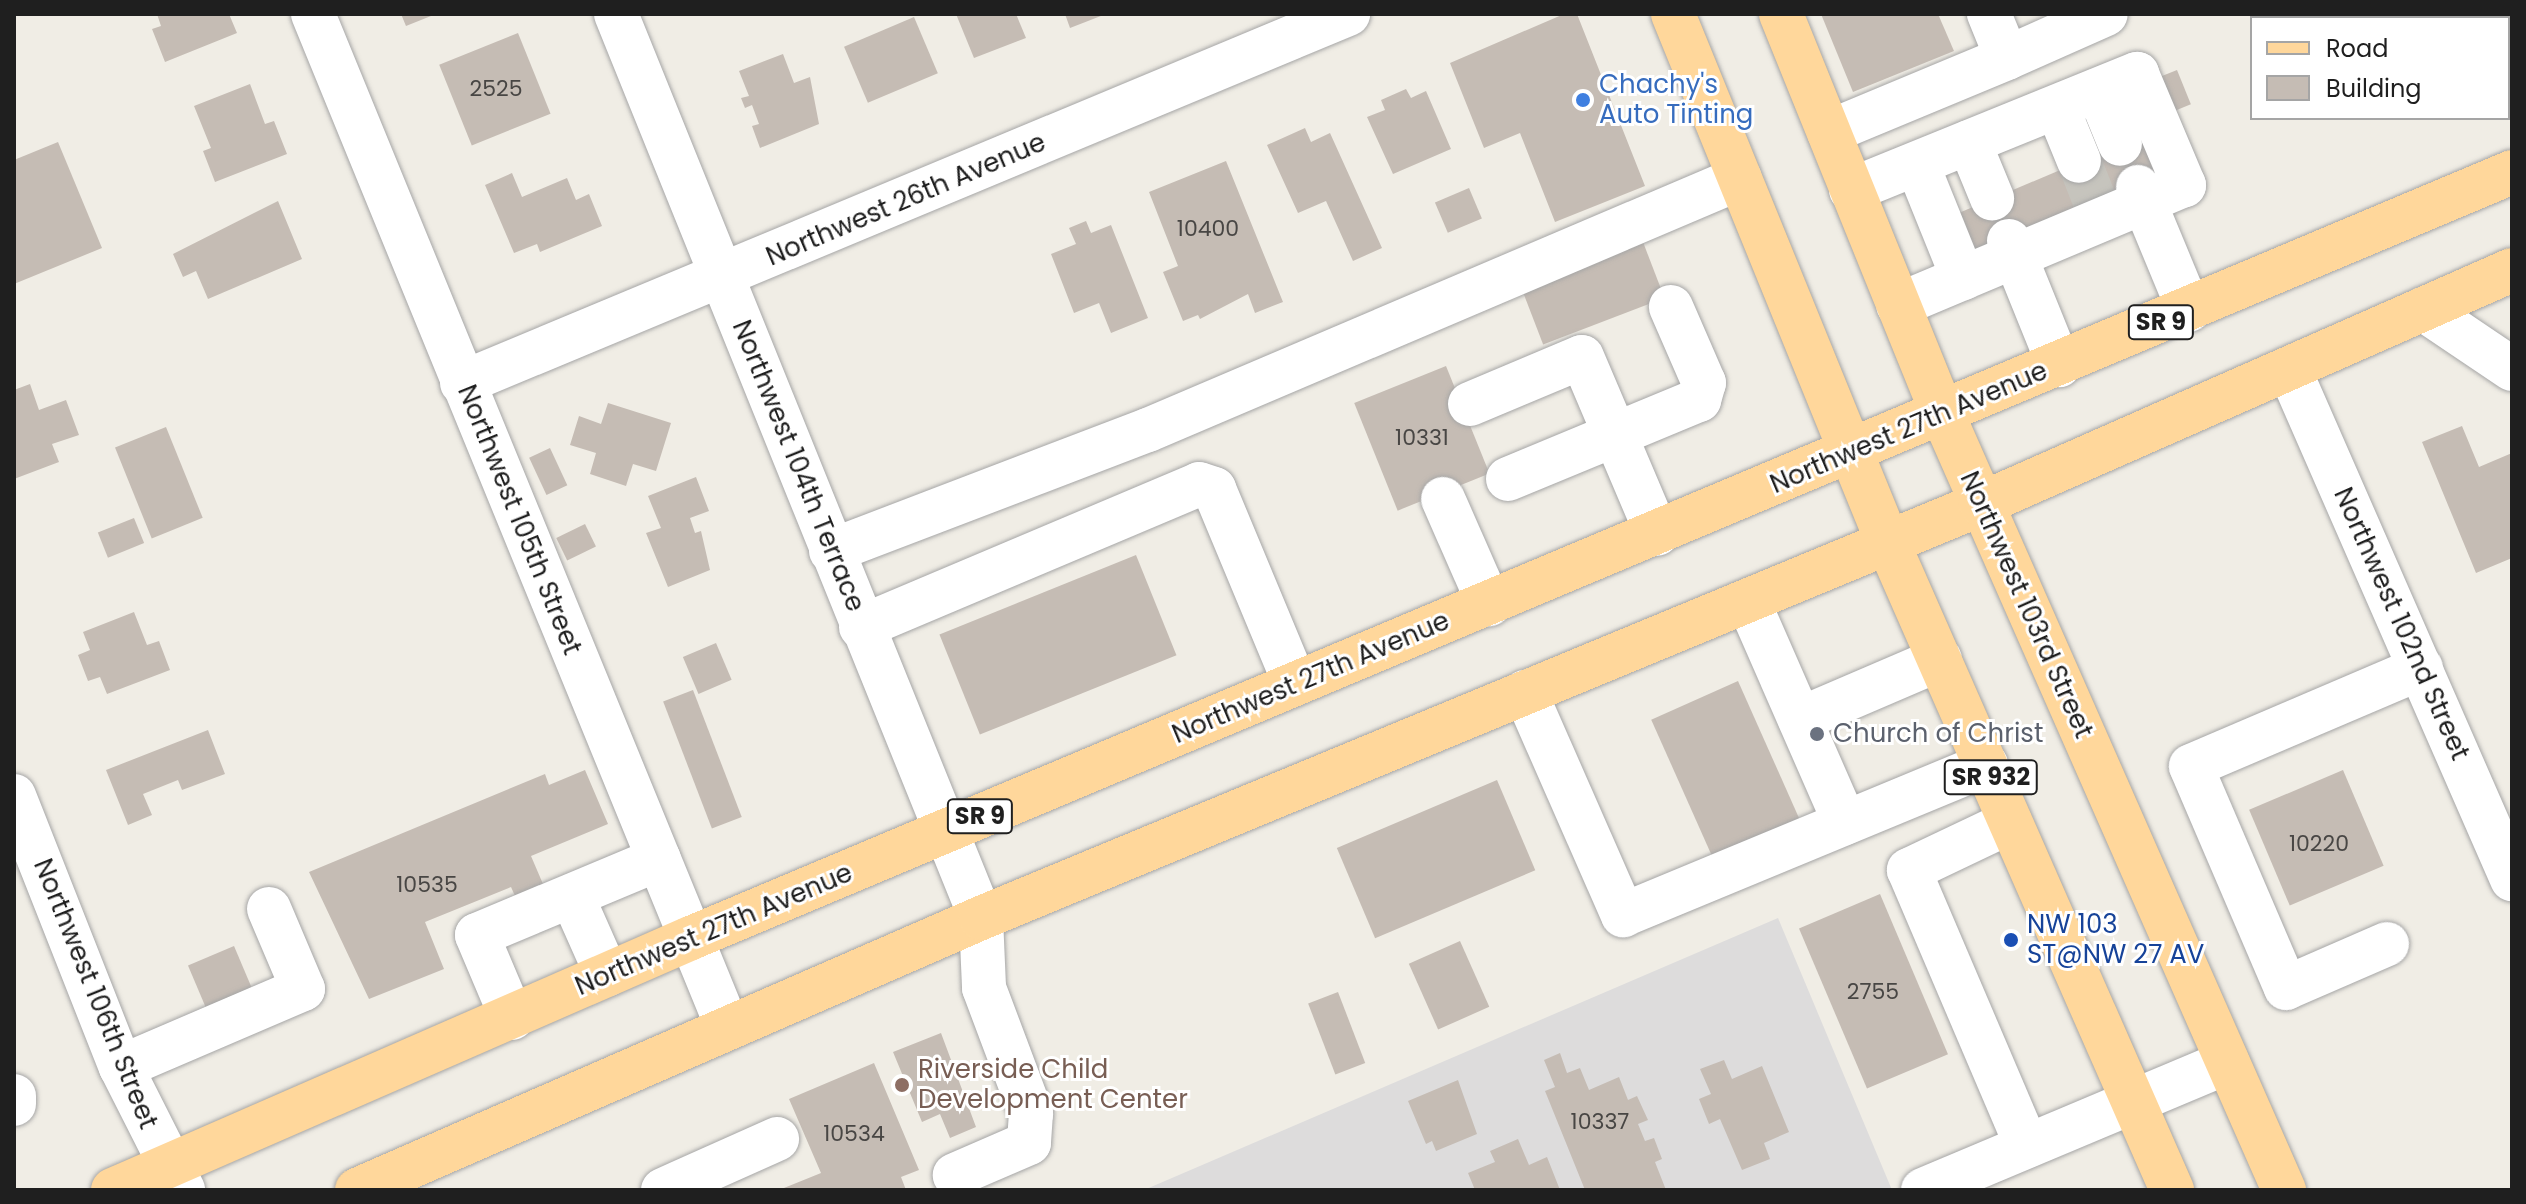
<!DOCTYPE html>
<style>
body{margin:0}
#map{position:relative;width:2526px;height:1204px;overflow:hidden;background:#f0ede5;font-family:Poppins,sans-serif}
div>[style]{position:absolute}
.residential>*{inset:0;background:#dddcdc}
.building>*{inset:0;background:#c5bcb4;transform-origin:0 0}
.minor-tunnel>*{height:44px;margin-top:-22px;transform-origin:0;background:repeating-linear-gradient(90deg,#c6c4bd 0 44px,transparent 0 66px)}
.roads{filter:drop-shadow(0 0 2px #a6a6a6) drop-shadow(0 0 2px #a6a6a6)}
.minor>*{height:44px;margin:-22px;padding:0 22px;transform-origin:22px;border-radius:22px;background:#fff}
.major>*{height:44px;margin:-22px;padding:0 22px;transform-origin:22px;border-radius:22px;background:#ffd79b}
.dots>*{width:22px;height:22px;translate:-50% -50%;box-sizing:border-box;border:4px solid #fff;border-radius:50%}
span{translate:-50% -50%;white-space:nowrap;text-align:center;line-height:1.15;-webkit-text-stroke:6px #fff;paint-order:stroke}
.number-label{font-size:22px;color:#484644}
.number-label span{-webkit-text-stroke-width:0}
.shield-label span{padding:2px 6px;background:#fff;border:2px solid;border-radius:6px;-webkit-text-stroke-width:0}
.shield-label{font-size:24px;color:#1f1f1f;font-weight:700}
.shop-label{font-size:26px;color:#366cbe}
.left{translate:0 -50%;text-align:left}
.street-label{font-size:26px;color:#1f1f1f}
.worship-label{font-size:26px;color:#5b616d}
.transit-label{font-size:26px;color:#164399}
.education-label{font-size:26px;color:#785e54}
.frame{position:absolute;inset:0;border:16px solid #1f1f1f;pointer-events:none}
.legend{position:absolute;left:2250px;top:16px;width:260px;height:104px;box-sizing:border-box;background:#fff;border:2px solid #a5a5a5;margin:0;padding:10px 14px;list-style:none;font-size:24px;color:#1f1f1f}
.legend li{display:flex;align-items:center;gap:16px;height:40px}
.legend b{width:40px;border:2px solid #a5a5a5}
</style>
<div id="map">
<div class="residential">
<i style="clip-path:polygon(1778px 918px,1892px 1190px,1144px 1190px)"></i>
</div>
<div class="building">
<i style="clip-path:polygon(157px 14px,229px 14px,237px 33px,165px 62px,152px 29px,161px 26px)"></i>
<i style="clip-path:polygon(401px 14px,436px 14px,406px 26px)"></i>
<i style="clip-path:polygon(956px 14px,1016px 14px,1026px 38px,974px 58px)"></i>
<i style="clip-path:polygon(1065px 14px,1106px 14px,1070px 28px)"></i>
<i style="clip-path:polygon(1564px 14px,1577px 14px,1645px 186px,1555px 222px,1520px 133px,1484px 148px,1450px 63px)"></i>
<i style="clip-path:polygon(1821px 14px,1938px 14px,1954px 51px,1853px 92px)"></i>
<i style="clip-path:polygon(2381px 14px,2512px 14px,2512px 34px,2508px 18px)"></i>
<i style="left:914px;top:17px;width:61px;height:76px;rotate:67deg"></i>
<i style="left:518px;top:33px;width:87px;height:85px;rotate:68deg"></i>
<i style="clip-path:polygon(783px 54px,794px 83px,810px 77px,819px 124px,760px 148px,752px 126px,759px 124px,752px 105px,745px 108px,741px 98px,749px 96px,739px 71px)"></i>
<i style="left:2177px;top:70px;width:37px;height:27px;rotate:68deg"></i>
<i style="clip-path:polygon(250px 84px,265px 124px,274px 121px,287px 154px,215px 182px,203px 151px,211px 148px,194px 106px)"></i>
<i style="clip-path:polygon(1406px 89px,1411px 98px,1426px 91px,1451px 149px,1393px 174px,1367px 117px,1385px 110px,1381px 100px)"></i>
<i style="clip-path:polygon(1305px 128px,1311px 142px,1330px 133px,1382px 248px,1353px 261px,1326px 201px,1298px 213px,1267px 145px)"></i>
<i style="left:2145px;top:134px;width:46px;height:208px;rotate:67deg"></i>
<i style="clip-path:polygon(58px 142px,102px 248px,14px 284px,14px 160px)"></i>
<i style="clip-path:polygon(1226px 161px,1283px 302px,1255px 313px,1248px 294px,1200px 319px,1198px 315px,1183px 321px,1163px 272px,1178px 266px,1149px 192px)"></i>
<i style="clip-path:polygon(512px 173px,522px 197px,567px 178px,576px 200px,589px 194px,602px 226px,540px 252px,537px 244px,514px 253px,485px 185px)"></i>
<i style="left:1469px;top:188px;width:33px;height:37px;rotate:67deg"></i>
<i style="clip-path:polygon(278px 201px,302px 259px,208px 299px,196px 271px,183px 277px,173px 254px)"></i>
<i style="clip-path:polygon(1086px 221px,1091px 233px,1111px 225px,1148px 318px,1111px 333px,1099px 303px,1074px 313px,1051px 254px,1076px 244px,1069px 228px)"></i>
<i style="left:1643px;top:242px;width:60px;height:130px;rotate:69deg"></i>
<i style="left:1446px;top:366px;width:116px;height:99px;rotate:68deg"></i>
<i style="clip-path:polygon(30px 384px,39px 410px,66px 400px,79px 435px,52px 444px,59px 462px,14px 479px,14px 390px)"></i>
<i style="clip-path:polygon(608px 403px,671px 423px,656px 471px,633px 464px,626px 486px,590px 474px,596px 453px,570px 445px,579px 416px,601px 424px)"></i>
<i style="clip-path:polygon(2462px 426px,2479px 467px,2512px 453px,2512px 558px,2476px 573px,2422px 442px)"></i>
<i style="left:166px;top:427px;width:98px;height:55px;rotate:68deg"></i>
<i style="left:550px;top:448px;width:41px;height:23px;rotate:65deg"></i>
<i style="clip-path:polygon(696px 477px,709px 511px,690px 518px,695px 533px,701px 531px,710px 570px,668px 587px,646px 533px,661px 528px,648px 496px)"></i>
<i style="left:134px;top:518px;width:27px;height:39px;rotate:68deg"></i>
<i style="left:585px;top:524px;width:25px;height:32px;rotate:64deg"></i>
<i style="left:1136px;top:555px;width:108px;height:212px;rotate:68deg"></i>
<i style="clip-path:polygon(134px 612px,147px 645px,159px 641px,170px 670px,107px 694px,100px 677px,88px 681px,78px 655px,90px 650px,83px 632px)"></i>
<i style="left:716px;top:643px;width:40px;height:36px;rotate:67deg"></i>
<i style="left:1738px;top:681px;width:189px;height:95px;rotate:66deg"></i>
<i style="left:693px;top:690px;width:136px;height:32px;rotate:69deg"></i>
<i style="clip-path:polygon(208px 730px,225px 774px,182px 790px,178px 780px,143px 794px,152px 815px,128px 825px,106px 770px)"></i>
<i style="clip-path:polygon(585px 770px,608px 824px,531px 856px,543px 884px,515px 896px,511px 887px,425px 922px,444px 969px,369px 999px,309px 872px,545px 774px,549px 785px)"></i>
<i style="left:2343px;top:770px;width:104px;height:102px;rotate:67deg"></i>
<i style="left:1497px;top:780px;width:98px;height:174px;rotate:67deg"></i>
<i style="left:1880px;top:894px;width:174px;height:88px;rotate:67deg"></i>
<i style="left:1460px;top:941px;width:72px;height:56px;rotate:66deg"></i>
<i style="left:234px;top:946px;width:51px;height:50px;rotate:67deg"></i>
<i style="left:1338px;top:992px;width:76px;height:32px;rotate:69deg"></i>
<i style="clip-path:polygon(941px 1033px,976px 1127px,950px 1138px,940px 1114px,922px 1122px,893px 1052px)"></i>
<i style="clip-path:polygon(1560px 1053px,1567px 1073px,1580px 1068px,1589px 1090px,1619px 1077px,1628px 1100px,1637px 1096px,1648px 1120px,1638px 1124px,1645px 1141px,1654px 1138px,1662px 1159px,1655px 1162px,1666px 1190px,1585px 1190px,1545px 1091px,1555px 1087px,1544px 1060px)"></i>
<i style="clip-path:polygon(1724px 1060px,1732px 1079px,1762px 1066px,1789px 1132px,1764px 1143px,1770px 1159px,1742px 1170px,1720px 1119px,1709px 1124px,1699px 1099px,1711px 1094px,1700px 1069px)"></i>
<i style="clip-path:polygon(874px 1063px,919px 1170px,901px 1177px,906px 1190px,779px 1190px,821px 1173px,789px 1099px)"></i>
<i style="clip-path:polygon(1458px 1080px,1477px 1134px,1436px 1151px,1432px 1141px,1426px 1144px,1408px 1101px)"></i>
<i style="clip-path:polygon(1518px 1139px,1529px 1165px,1547px 1157px,1560px 1190px,1475px 1190px,1468px 1173px,1495px 1162px,1490px 1151px)"></i>
</div>
<div class="minor-tunnel">
<i style="left:2079px;top:161px;width:46px;rotate:68.4deg"></i>
</div>
<div class="roads">
<div class="minor">
<i style="left:313px;top:14px;width:1093px;rotate:67.75deg"></i>
<i style="left:616px;top:14px;width:975px;rotate:68.01deg"></i>
<i style="left:981px;top:918px;width:70px;rotate:87.5deg"></i>
<i style="left:984px;top:988px;width:134px;rotate:69.4deg"></i>
<i style="left:1031px;top:1113px;width:30px;rotate:94deg"></i>
<i style="left:1029px;top:1143px;width:81px;rotate:156.6deg"></i>
<i style="left:2007px;top:58px;width:108px;rotate:-24deg"></i>
<i style="left:2098px;top:90px;width:58px;rotate:67.8deg"></i>
<i style="left:2057px;top:107px;width:58px;rotate:67.8deg"></i>
<i style="left:1829px;top:132px;width:193px;rotate:-22.6deg"></i>
<i style="left:2007px;top:58px;width:48px;rotate:-112.2deg"></i>
<i style="left:1969px;top:142px;width:61px;rotate:67.7deg"></i>
<i style="left:1917px;top:164px;width:123px;rotate:68deg"></i>
<i style="left:2138px;top:187px;width:133px;rotate:67.5deg"></i>
<i style="left:1851px;top:190px;width:309px;rotate:-22.1deg"></i>
<i style="left:2137px;top:74px;width:121px;rotate:67.1deg"></i>
<i style="left:2184px;top:185px;width:310px;rotate:157.2deg"></i>
<i style="left:2009px;top:241px;width:134px;rotate:68deg"></i>
<i style="left:2423px;top:309px;width:107px;rotate:34deg"></i>
<i style="left:2289px;top:369px;width:557px;rotate:66.38deg"></i>
<i style="left:462px;top:383px;width:960px;rotate:-22.61deg"></i>
<i style="left:1470px;top:404px;width:121px;rotate:-22.8deg"></i>
<i style="left:1582px;top:357px;width:192px;rotate:67deg"></i>
<i style="left:1508px;top:479px;width:207px;rotate:-22.5deg"></i>
<i style="left:1699px;top:400px;width:18px;rotate:-74deg"></i>
<i style="left:1704px;top:383px;width:83px;rotate:-113.5deg"></i>
<i style="left:1443px;top:499px;width:115px;rotate:66.3deg"></i>
<i style="left:831px;top:551px;width:339px;rotate:-20.9deg"></i>
<i style="left:1148px;top:430px;width:643px;rotate:-23.06deg"></i>
<i style="left:1748px;top:601px;width:242px;rotate:66.4deg"></i>
<i style="left:861px;top:627px;width:367px;rotate:-22.9deg"></i>
<i style="left:1199px;top:484px;width:16px;rotate:18deg"></i>
<i style="left:1214px;top:489px;width:211px;rotate:67.4deg"></i>
<i style="left:1525px;top:692px;width:244px;rotate:66.3deg"></i>
<i style="left:1623px;top:915px;width:393px;rotate:-22.5deg"></i>
<i style="left:1800px;top:719px;width:152px;rotate:-23.2deg"></i>
<i style="left:14px;top:796px;width:291px;rotate:68.5deg"></i>
<i style="left:121px;top:1067px;width:138px;rotate:63.2deg"></i>
<i style="left:2010px;top:822px;width:112px;rotate:154.6deg"></i>
<i style="left:1909px;top:870px;width:300px;rotate:66.9deg"></i>
<i style="left:572px;top:896px;width:86px;rotate:66.1deg"></i>
<i style="left:2387px;top:944px;width:110px;rotate:156.5deg"></i>
<i style="left:2286px;top:988px;width:241px;rotate:-113.2deg"></i>
<i style="left:2191px;top:766px;width:250px;rotate:-23.1deg"></i>
<i style="left:512px;top:1018px;width:90px;rotate:-112.9deg"></i>
<i style="left:477px;top:935px;width:197px;rotate:-22.7deg"></i>
<i style="left:121px;top:1067px;width:198px;rotate:-23.2deg"></i>
<i style="left:303px;top:989px;width:87px;rotate:-113deg"></i>
<i style="left:14px;top:1096px;width:8px;rotate:90deg"></i>
<i style="left:663px;top:1190px;width:125px;rotate:-24.1deg"></i>
<i style="left:1923px;top:1190px;width:330px;rotate:-22.8deg"></i>
</div>
<div class="major">
<i style="left:1673px;top:14px;width:571px;rotate:67.88deg"></i>
<i style="left:1888px;top:543px;width:707px;rotate:66.3deg"></i>
<i style="left:1781px;top:14px;width:432px;rotate:68deg"></i>
<i style="left:1943px;top:415px;width:847px;rotate:66.25deg"></i>
<i style="left:113px;top:1190px;width:631px;rotate:-23.56deg"></i>
<i style="left:691px;top:938px;width:1976px;rotate:-22.81deg"></i>
<i style="left:357px;top:1190px;width:681px;rotate:-23.55deg"></i>
<i style="left:981px;top:918px;width:1082px;rotate:-22.49deg"></i>
<i style="left:1981px;top:504px;width:580px;rotate:-23.78deg"></i>
</div>
</div>
<div class="dots">
<i style="left:1583px;top:100px;background:#3f7fe0"></i>
<i style="left:1817px;top:734px;background:#6b7280"></i>
<i style="left:2011px;top:940px;background:#1a4fb4"></i>
<i style="left:902px;top:1085px;background:#8d6e63"></i>
</div>
<div class="number-label">
<span style="left:496px;top:89px">2525</span>
<span style="left:1208px;top:229px">10400</span>
<span style="left:1422px;top:438px">10331</span>
<span style="left:2319px;top:844px">10220</span>
<span style="left:427px;top:885px">10535</span>
<span style="left:1873px;top:992px">2755</span>
<span style="left:1600px;top:1122px">10337</span>
<span style="left:854px;top:1134px">10534</span>
</div>
<div class="shield-label">
<span style="left:2161px;top:322px">SR 9</span>
<span style="left:1991px;top:777px">SR 932</span>
<span style="left:980px;top:816px">SR 9</span>
</div>
<div class="shop-label">
<span class="left" style="left:1599px;top:100px">Chachy's<br>Auto Tinting</span>
</div>
<div class="street-label">
<span style="left:906px;top:200px;rotate:-23deg">Northwest 26th Avenue</span>
<span style="left:1909px;top:428px;rotate:-23deg">Northwest 27th Avenue</span>
<span style="left:798px;top:466px;rotate:68deg">Northwest 104th Terrace</span>
<span style="left:519px;top:520px;rotate:68deg">Northwest 105th Street</span>
<span style="left:2026px;top:605px;rotate:66deg">Northwest 103rd Street</span>
<span style="left:2401px;top:624px;rotate:66deg">Northwest 102nd Street</span>
<span style="left:1311px;top:678px;rotate:-23deg">Northwest 27th Avenue</span>
<span style="left:714px;top:930px;rotate:-23deg">Northwest 27th Avenue</span>
<span style="left:95px;top:994px;rotate:68deg">Northwest 106th Street</span>
</div>
<div class="worship-label">
<span class="left" style="left:1833px;top:734px">Church of Christ</span>
</div>
<div class="transit-label">
<span class="left" style="left:2027px;top:940px">NW 103<br>ST@NW 27 AV</span>
</div>
<div class="education-label">
<span class="left" style="left:918px;top:1085px">Riverside Child<br>Development Center</span>
</div>
<div class="frame"></div>
<ul class="legend">
<li><b style="height:10px;background:#ffd79b"></b>Road</li>
<li><b style="height:22px;background:#c5bcb4"></b>Building</li>
</ul>
</div>
